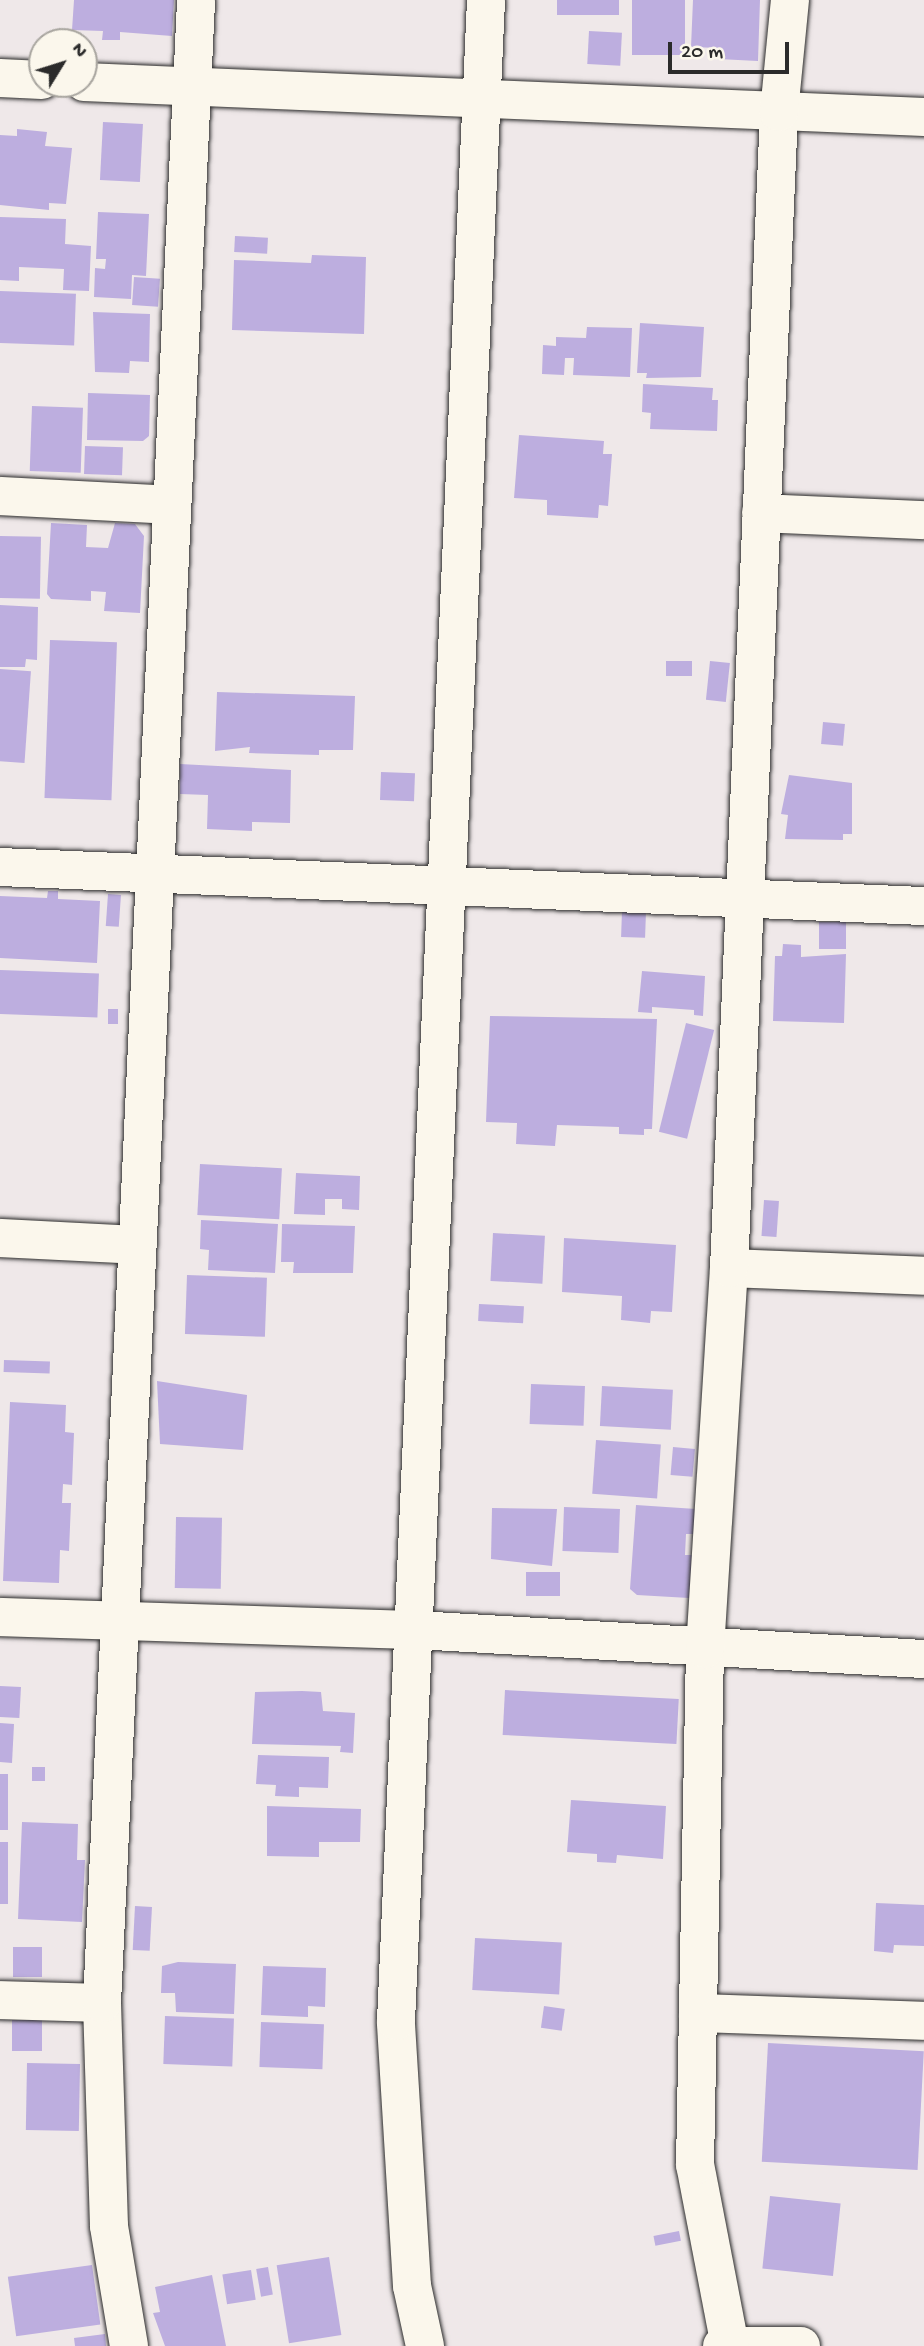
<!DOCTYPE html>
<style>
body{margin:0}
#map{position:relative;width:924px;height:2346px;overflow:hidden;background:#efe8e9;font-family:"Gochi Hand",sans-serif}
div>[style]{position:absolute}
.building>*{inset:0;background:#bdaedf;transform-origin:0 0}
.roads{filter:drop-shadow(0 0 2px #2b2b2b) drop-shadow(0 0 2px #2b2b2b)}
.minor>*{height:38px;margin:-19px;padding:0 19px;transform-origin:19px;border-radius:19px;background:#fbf7ec}
span{translate:-50% -50%;white-space:nowrap;text-align:center;line-height:1.15;-webkit-text-stroke:7px #fbf7ec;paint-order:stroke}
.north{position:absolute;left:28px;top:28px;width:70px;height:70px;box-sizing:border-box;background:#fbf7ec;border:2px solid #a8a59f;border-radius:50%;rotate:52deg;font-size:19px;font-weight:700;line-height:28px;text-align:center;color:#2b2b2b}
.north::after{content:'';display:block;margin:auto;width:24px;height:32px;background:#2b2b2b;clip-path:polygon(50% 0,100% 100%,50% 72%,0 100%)}
.scale{position:absolute;left:668px;top:42px;width:121px;height:32px;box-sizing:border-box;border:4px solid #2b2b2b;border-top:0;padding-left:9px;font-size:21px;line-height:24px;white-space:nowrap;color:#2b2b2b;-webkit-text-stroke:5px #fbf7ec;paint-order:stroke}
</style>
<div id="map">
<div class="building">
<i style="clip-path:polygon(74px 0,174px 0,172px 36px,120px 32px,120px 40px,102px 40px,103px 31px,72px 30px)"></i>
<i style="left:557px;top:0;width:62px;height:15px"></i>
<i style="left:632px;top:0;width:53px;height:55px"></i>
<i style="clip-path:polygon(693px 0,760px 0,758px 61px,718px 59px,719px 48px,691px 47px)"></i>
<i style="left:589px;top:31px;width:33px;height:33px;rotate:3deg"></i>
<i style="left:103px;top:122px;width:40px;height:58px;rotate:3deg"></i>
<i style="clip-path:polygon(17px 129px,47px 132px,45px 146px,72px 148px,66px 204px,49px 203px,49px 210px,0 205px,0 135px,17px 136px)"></i>
<i style="clip-path:polygon(98px 212px,149px 214px,146px 276px,132px 275px,131px 299px,94px 297px,95px 268px,105px 269px,106px 259px,96px 259px)"></i>
<i style="clip-path:polygon(0 217px,66px 219px,65px 244px,91px 246px,89px 291px,63px 290px,64px 269px,19px 267px,19px 281px,0 280px)"></i>
<i style="left:235px;top:236px;width:33px;height:16px;rotate:3deg"></i>
<i style="clip-path:polygon(312px 255px,366px 257px,364px 334px,232px 330px,234px 260px,311px 263px)"></i>
<i style="left:134px;top:277px;width:26px;height:28px;rotate:4deg"></i>
<i style="left:0;top:291px;width:76px;height:52px;rotate:2deg"></i>
<i style="clip-path:polygon(93px 312px,150px 314px,149px 362px,130px 361px,129px 373px,95px 372px)"></i>
<i style="clip-path:polygon(640px 323px,704px 327px,701px 377px,646px 378px,647px 373px,637px 373px)"></i>
<i style="clip-path:polygon(587px 327px,632px 328px,630px 377px,573px 375px,574px 358px,565px 358px,564px 375px,542px 374px,543px 345px,556px 346px,556px 337px,586px 338px)"></i>
<i style="clip-path:polygon(643px 384px,713px 388px,712px 400px,718px 400px,717px 431px,650px 429px,651px 413px,642px 412px)"></i>
<i style="clip-path:polygon(88px 393px,150px 395px,149px 436px,143px 441px,87px 440px)"></i>
<i style="left:32px;top:406px;width:51px;height:65px;rotate:2deg"></i>
<i style="clip-path:polygon(519px 435px,604px 441px,603px 454px,612px 454px,608px 506px,599px 505px,598px 518px,547px 515px,547px 500px,514px 498px)"></i>
<i style="left:85px;top:446px;width:38px;height:28px;rotate:2deg"></i>
<i style="clip-path:polygon(51px 523px,87px 525px,86px 547px,108px 548px,115px 523px,135px 524px,144px 536px,140px 613px,104px 611px,106px 592px,91px 591px,91px 601px,51px 599px,47px 594px)"></i>
<i style="left:0;top:536px;width:41px;height:62px;rotate:1deg"></i>
<i style="clip-path:polygon(0 605px,38px 607px,37px 660px,26px 659px,25px 667px,0 667px)"></i>
<i style="left:50px;top:640px;width:67px;height:158px;rotate:2deg"></i>
<i style="left:666px;top:661px;width:26px;height:15px"></i>
<i style="left:710px;top:661px;width:20px;height:39px;rotate:6deg"></i>
<i style="left:0;top:669px;width:31px;height:92px;rotate:4deg"></i>
<i style="clip-path:polygon(217px 692px,355px 696px,353px 750px,319px 750px,319px 755px,249px 753px,250px 747px,215px 751px)"></i>
<i style="left:823px;top:722px;width:22px;height:22px;rotate:5deg"></i>
<i style="clip-path:polygon(180px 764px,291px 770px,290px 823px,252px 822px,252px 831px,207px 829px,208px 795px,180px 794px)"></i>
<i style="left:381px;top:772px;width:34px;height:28px;rotate:2deg"></i>
<i style="clip-path:polygon(789px 775px,852px 783px,852px 834px,843px 834px,843px 840px,785px 839px,788px 815px,781px 814px)"></i>
<i style="clip-path:polygon(48px 891px,58px 891px,58px 899px,100px 901px,97px 963px,0 958px,0 896px,47px 898px)"></i>
<i style="left:108px;top:894px;width:13px;height:32px;rotate:4deg"></i>
<i style="left:622px;top:911px;width:24px;height:26px;rotate:2deg"></i>
<i style="left:819px;top:922px;width:27px;height:27px"></i>
<i style="clip-path:polygon(783px 944px,801px 945px,801px 957px,846px 954px,844px 1023px,773px 1021px,775px 956px,782px 956px)"></i>
<i style="left:0;top:970px;width:99px;height:44px;rotate:2deg"></i>
<i style="clip-path:polygon(642px 971px,705px 976px,703px 1016px,694px 1015px,694px 1010px,652px 1007px,652px 1013px,638px 1012px)"></i>
<i style="left:108px;top:1009px;width:10px;height:15px"></i>
<i style="clip-path:polygon(490px 1016px,657px 1019px,652px 1129px,644px 1129px,644px 1135px,619px 1134px,619px 1127px,557px 1125px,555px 1146px,516px 1144px,517px 1123px,486px 1122px)"></i>
<i style="left:686px;top:1023px;width:29px;height:112px;rotate:14deg"></i>
<i style="left:200px;top:1164px;width:82px;height:51px;rotate:3deg"></i>
<i style="clip-path:polygon(296px 1173px,360px 1176px,359px 1210px,342px 1209px,342px 1199px,325px 1199px,325px 1215px,294px 1214px)"></i>
<i style="left:764px;top:1200px;width:15px;height:36px;rotate:4deg"></i>
<i style="clip-path:polygon(201px 1220px,278px 1224px,275px 1273px,208px 1270px,209px 1250px,200px 1249px)"></i>
<i style="clip-path:polygon(282px 1224px,355px 1226px,353px 1273px,293px 1273px,294px 1262px,281px 1262px)"></i>
<i style="left:493px;top:1233px;width:52px;height:48px;rotate:3deg"></i>
<i style="clip-path:polygon(564px 1238px,676px 1245px,672px 1312px,651px 1311px,650px 1323px,621px 1320px,622px 1296px,562px 1292px)"></i>
<i style="left:187px;top:1275px;width:80px;height:59px;rotate:2deg"></i>
<i style="left:479px;top:1304px;width:45px;height:17px;rotate:3deg"></i>
<i style="left:4px;top:1360px;width:46px;height:12px;rotate:2deg"></i>
<i style="clip-path:polygon(157px 1381px,247px 1395px,243px 1450px,160px 1444px)"></i>
<i style="left:531px;top:1384px;width:54px;height:40px;rotate:2deg"></i>
<i style="left:602px;top:1386px;width:71px;height:40px;rotate:3deg"></i>
<i style="clip-path:polygon(10px 1402px,66px 1405px,65px 1432px,74px 1433px,72px 1485px,63px 1484px,62px 1503px,71px 1503px,69px 1551px,60px 1550px,59px 1583px,3px 1581px)"></i>
<i style="left:596px;top:1440px;width:65px;height:54px;rotate:4deg"></i>
<i style="left:673px;top:1447px;width:22px;height:28px;rotate:5deg"></i>
<i style="clip-path:polygon(636px 1505px,696px 1509px,695px 1534px,686px 1534px,685px 1555px,692px 1555px,689px 1598px,637px 1595px,630px 1589px)"></i>
<i style="left:564px;top:1507px;width:56px;height:44px;rotate:2deg"></i>
<i style="clip-path:polygon(492px 1508px,557px 1509px,552px 1566px,491px 1559px)"></i>
<i style="left:176px;top:1517px;width:46px;height:71px;rotate:1deg"></i>
<i style="left:526px;top:1572px;width:34px;height:24px"></i>
<i style="left:0;top:1686px;width:21px;height:31px;rotate:3deg"></i>
<i style="left:505px;top:1690px;width:174px;height:45px;rotate:3deg"></i>
<i style="clip-path:polygon(302px 1691px,321px 1692px,323px 1711px,355px 1713px,353px 1753px,340px 1752px,341px 1746px,252px 1744px,255px 1692px)"></i>
<i style="clip-path:polygon(0 1723px,14px 1724px,12px 1763px,0 1762px)"></i>
<i style="clip-path:polygon(258px 1755px,329px 1757px,328px 1788px,299px 1787px,299px 1797px,275px 1796px,276px 1785px,256px 1784px)"></i>
<i style="left:32px;top:1767px;width:13px;height:14px"></i>
<i style="left:0;top:1774px;width:8px;height:56px"></i>
<i style="clip-path:polygon(571px 1800px,666px 1806px,663px 1859px,617px 1855px,616px 1863px,597px 1862px,597px 1854px,567px 1852px)"></i>
<i style="clip-path:polygon(267px 1806px,361px 1809px,360px 1842px,319px 1842px,319px 1857px,267px 1856px)"></i>
<i style="clip-path:polygon(22px 1822px,78px 1824px,77px 1860px,85px 1860px,82px 1922px,18px 1919px)"></i>
<i style="left:0;top:1842px;width:8px;height:62px"></i>
<i style="clip-path:polygon(876px 1903px,924px 1905px,924px 1946px,894px 1945px,893px 1953px,874px 1951px)"></i>
<i style="left:135px;top:1906px;width:17px;height:44px;rotate:3deg"></i>
<i style="left:475px;top:1938px;width:87px;height:52px;rotate:3deg"></i>
<i style="left:13px;top:1947px;width:29px;height:30px"></i>
<i style="clip-path:polygon(178px 1962px,236px 1964px,234px 2014px,176px 2012px,175px 1993px,161px 1993px,162px 1966px)"></i>
<i style="clip-path:polygon(263px 1966px,326px 1968px,325px 2007px,308px 2006px,308px 2017px,261px 2015px)"></i>
<i style="left:544px;top:2006px;width:21px;height:22px;rotate:8deg"></i>
<i style="left:165px;top:2016px;width:69px;height:48px;rotate:2deg"></i>
<i style="left:12px;top:2020px;width:30px;height:31px"></i>
<i style="left:261px;top:2022px;width:63px;height:45px;rotate:2deg"></i>
<i style="left:768px;top:2043px;width:156px;height:119px;rotate:3deg"></i>
<i style="left:27px;top:2063px;width:53px;height:67px;rotate:1deg"></i>
<i style="left:770px;top:2196px;width:71px;height:73px;rotate:6deg"></i>
<i style="left:679px;top:2231px;width:10px;height:26px;rotate:79deg"></i>
<i style="left:329px;top:2257px;width:79px;height:53px;rotate:81deg"></i>
<i style="left:92px;top:2265px;width:60px;height:85px;rotate:82deg"></i>
<i style="left:268px;top:2267px;width:28px;height:12px;rotate:80deg"></i>
<i style="left:251px;top:2270px;width:30px;height:29px;rotate:81deg"></i>
<i style="clip-path:polygon(212px 2275px,226px 2346px,165px 2346px,153px 2313px,160px 2312px,155px 2287px)"></i>
<i style="clip-path:polygon(105px 2334px,106px 2346px,75px 2346px,74px 2338px)"></i>
</div>
<div class="roads">
<div class="minor">
<i style="left:0;top:78px;width:42px;rotate:2.7deg"></i>
<i style="left:84px;top:82px;width:841px;rotate:2.39deg"></i>
<i style="left:0;top:496px;width:169px;rotate:3deg"></i>
<i style="left:761px;top:513px;width:163px;rotate:2.5deg"></i>
<i style="left:0;top:867px;width:925px;rotate:2.42deg"></i>
<i style="left:0;top:1238px;width:137px;rotate:2.9deg"></i>
<i style="left:729px;top:1268px;width:195px;rotate:2.3deg"></i>
<i style="left:0;top:1617px;width:416px;rotate:1.8deg"></i>
<i style="left:416px;top:1630px;width:509px;rotate:3.27deg"></i>
<i style="left:0;top:2000px;width:102px;rotate:1.7deg"></i>
<i style="left:698px;top:2013px;width:226px;rotate:2deg"></i>
<i style="left:129px;top:2346px;width:122px;rotate:-99.5deg"></i>
<i style="left:109px;top:2226px;width:223px;rotate:-91.8deg"></i>
<i style="left:102px;top:2003px;width:2005px;rotate:-87.31deg"></i>
<i style="left:425px;top:2346px;width:61px;rotate:-102.2deg"></i>
<i style="left:412px;top:2286px;width:265px;rotate:-93.5deg"></i>
<i style="left:396px;top:2021px;width:2023px;rotate:-87.45deg"></i>
<i style="left:722px;top:2346px;width:79px"></i>
<i style="left:730px;top:2346px;width:184px;rotate:-100.9deg"></i>
<i style="left:695px;top:2165px;width:516px;rotate:-88.89deg"></i>
<i style="left:705px;top:1649px;width:382px;rotate:-86.4deg"></i>
<i style="left:729px;top:1268px;width:1157px;rotate:-87.52deg"></i>
<i style="left:779px;top:112px;width:113px;rotate:-84.4deg"></i>
</div>
</div>
<div class="north">N</div>
<div class="scale">20 m</div>
</div>
